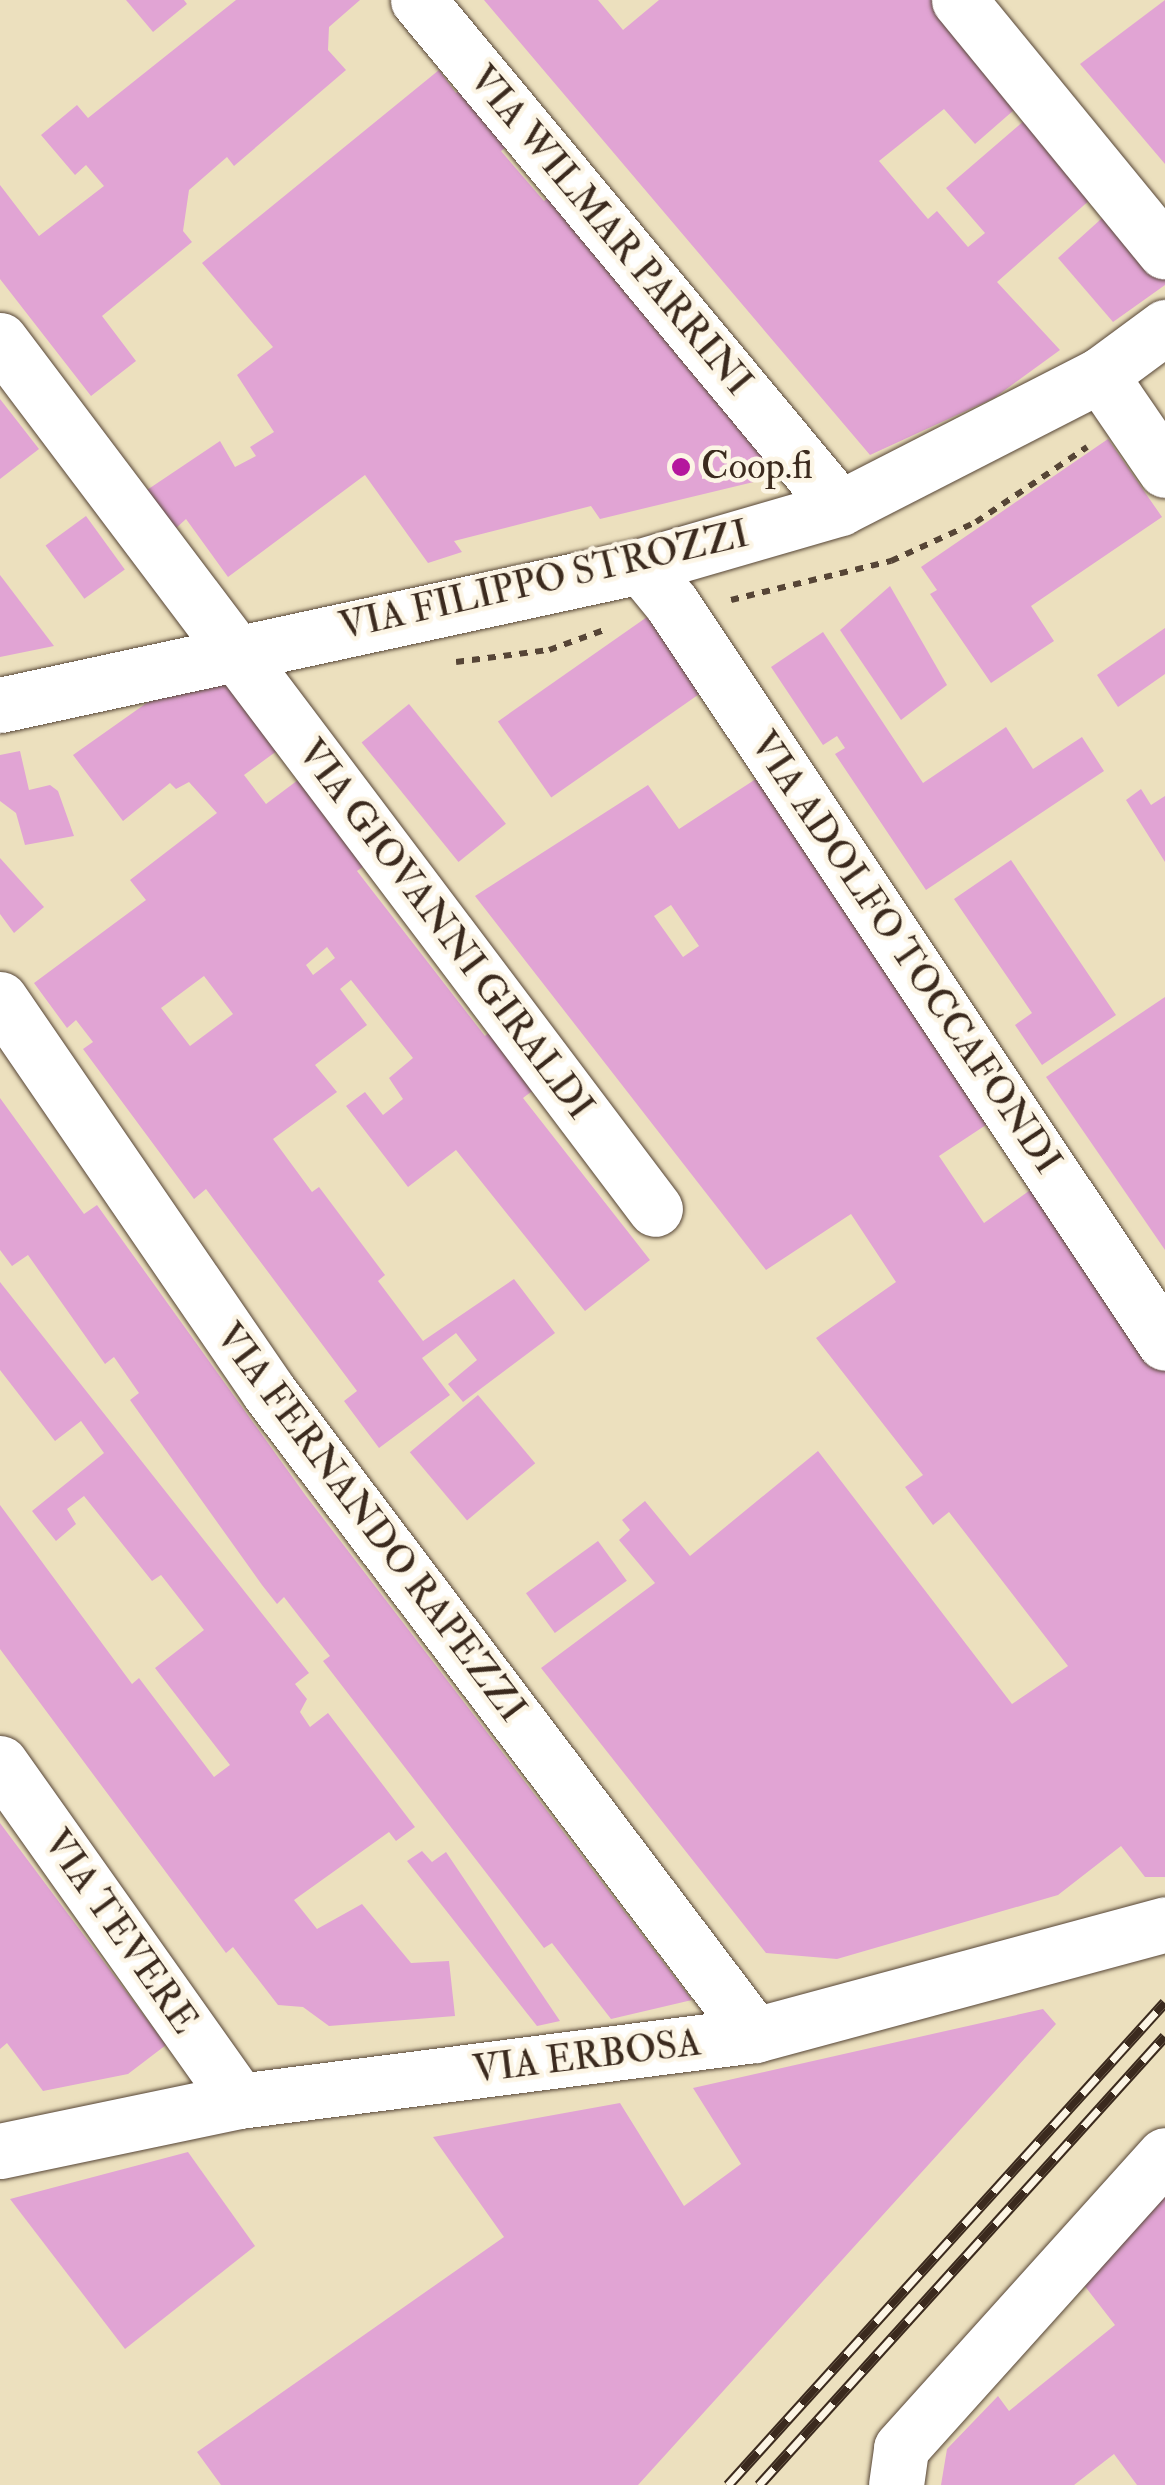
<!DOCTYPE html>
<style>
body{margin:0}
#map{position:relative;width:1165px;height:2485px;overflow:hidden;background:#ece0be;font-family:"IM FELL Double Pica",serif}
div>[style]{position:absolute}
.building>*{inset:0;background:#e1a4d4;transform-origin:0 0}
.path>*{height:6px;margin-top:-3px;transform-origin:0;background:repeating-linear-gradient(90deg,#564536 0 8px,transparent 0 16px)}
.roads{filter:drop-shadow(0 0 2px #564536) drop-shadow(0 0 2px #564536)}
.minor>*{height:55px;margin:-27.5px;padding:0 27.5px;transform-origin:27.5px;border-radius:27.5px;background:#fff}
.rail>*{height:11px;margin-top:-5.5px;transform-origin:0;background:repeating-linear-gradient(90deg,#fcf5e5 0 22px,#3b2a1e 0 44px);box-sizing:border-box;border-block:2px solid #3b2a1e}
.dots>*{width:28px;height:28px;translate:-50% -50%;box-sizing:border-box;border:5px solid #fcf5e5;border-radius:50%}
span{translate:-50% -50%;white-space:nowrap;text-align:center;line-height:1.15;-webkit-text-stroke:9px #fcf5e5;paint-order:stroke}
.street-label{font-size:38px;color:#3b2a1e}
.poi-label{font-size:38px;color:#3b2a1e}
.left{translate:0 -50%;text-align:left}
</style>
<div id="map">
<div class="building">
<i style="clip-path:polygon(126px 0,184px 0,187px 4px,153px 32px)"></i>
<i style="clip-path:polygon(236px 0,360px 0,329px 27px,328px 50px,346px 70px,234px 166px,227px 157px,189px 190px,183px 231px,192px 242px,102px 316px,136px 361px,91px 396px,0 279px,0 185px,39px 236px,104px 186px,86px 165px,75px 175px,41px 135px,77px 105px,88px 118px)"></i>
<i style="clip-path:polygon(484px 0,598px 0,623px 30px,659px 0,934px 0,1021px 104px,975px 144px,944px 109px,879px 161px,928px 219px,937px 211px,968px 247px,985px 233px,946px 188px,1033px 113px,1100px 191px,997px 282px,1060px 350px,994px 398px,870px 455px)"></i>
<i style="clip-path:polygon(1165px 0,1165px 164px,1080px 64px)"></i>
<i style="clip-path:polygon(439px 70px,456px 93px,465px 84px,514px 141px,501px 151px,544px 201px,555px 192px,791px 473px,600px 519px,591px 506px,454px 541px,462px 552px,428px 563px,365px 475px,228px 577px,186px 519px,174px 530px,144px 492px,220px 441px,235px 467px,256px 456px,250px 447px,274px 432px,237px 375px,273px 347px,202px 263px)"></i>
<i style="clip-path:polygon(1111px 210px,1165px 276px,1165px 285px,1113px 322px,1058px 258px)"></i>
<i style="clip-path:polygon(0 399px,39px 449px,0 479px)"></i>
<i style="clip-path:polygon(1108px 439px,1162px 517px,1031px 606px,1054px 641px,991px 683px,930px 594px,937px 590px,921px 567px)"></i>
<i style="left:86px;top:516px;width:66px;height:50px;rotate:54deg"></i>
<i style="clip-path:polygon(0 575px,54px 646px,0 657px)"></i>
<i style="clip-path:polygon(890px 586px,947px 685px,901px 720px,840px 630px)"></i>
<i style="left:647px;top:617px;width:93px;height:182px;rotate:55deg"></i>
<i style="clip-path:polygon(1165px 628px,1165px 674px,1118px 707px,1097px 675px)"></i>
<i style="clip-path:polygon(823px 632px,923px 783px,1006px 727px,1033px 769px,1082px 737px,1104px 771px,926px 890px,835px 754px,845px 748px,837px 736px,823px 745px,771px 667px)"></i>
<i style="clip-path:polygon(evenodd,233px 677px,285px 745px,244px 775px,266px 804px,302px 777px,368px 863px,357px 871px,485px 1036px,495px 1027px,540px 1085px,523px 1098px,650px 1260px,585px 1311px,456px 1150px,408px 1187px,346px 1106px,365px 1092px,383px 1115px,403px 1099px,389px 1078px,413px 1058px,351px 980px,340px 989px,367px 1025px,315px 1065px,337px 1092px,273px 1139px,312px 1192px,319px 1187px,385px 1275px,378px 1281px,423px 1341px,514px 1279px,555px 1333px,463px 1402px,448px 1384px,477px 1360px,456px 1333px,422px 1358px,450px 1395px,379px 1448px,344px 1401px,357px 1391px,206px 1189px,194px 1199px,83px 1049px,93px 1042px,76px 1020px,67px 1028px,34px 983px,146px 900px,130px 880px,217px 813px,189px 782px,176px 789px,170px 783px,123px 821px,73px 755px,148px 702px,233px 677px,327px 947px,335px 958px,313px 975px,306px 965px,327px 947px,233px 677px,204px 976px,233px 1014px,190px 1046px,161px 1008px,204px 976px)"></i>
<i style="left:409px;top:704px;width:154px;height:61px;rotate:51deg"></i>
<i style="clip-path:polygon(20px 751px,29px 790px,50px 785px,58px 791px,74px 836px,25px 845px,16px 813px,0 801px,0 755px)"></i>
<i style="clip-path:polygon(evenodd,762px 775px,995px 1119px,939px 1156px,984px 1223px,1040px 1183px,1165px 1369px,1165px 1877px,1145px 1877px,1121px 1846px,1058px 1895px,837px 1959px,766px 1953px,541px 1668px,655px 1583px,619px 1540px,630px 1530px,622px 1520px,645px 1501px,690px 1556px,818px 1451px,1012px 1704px,1068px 1666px,949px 1512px,933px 1525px,905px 1487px,923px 1475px,816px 1338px,896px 1282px,851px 1214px,766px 1270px,475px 896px,648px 785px,679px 829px,762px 775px,671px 905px,699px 946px,683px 957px,654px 916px,671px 905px)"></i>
<i style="clip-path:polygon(1141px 789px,1151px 805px,1165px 796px,1165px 862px,1126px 800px)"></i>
<i style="clip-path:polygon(0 858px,44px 907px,14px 933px,0 914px)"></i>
<i style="clip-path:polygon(1011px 860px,1116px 1015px,1042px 1065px,1015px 1025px,1032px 1013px,954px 899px)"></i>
<i style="clip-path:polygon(1165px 997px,1165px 1250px,1046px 1077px)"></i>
<i style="clip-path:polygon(0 1098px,84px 1214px,97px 1205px,306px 1496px,692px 2000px,611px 2019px,552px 1943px,544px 1948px,323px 1661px,330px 1656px,301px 1619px,284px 1597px,277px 1604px,262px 1585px,130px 1400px,139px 1393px,114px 1357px,105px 1364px,28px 1255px,12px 1266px,0 1250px)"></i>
<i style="clip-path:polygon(0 1282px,309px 1673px,295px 1684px,307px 1699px,300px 1712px,310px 1727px,328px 1713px,415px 1827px,396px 1841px,389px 1832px,294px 1900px,317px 1929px,362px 1904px,411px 1963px,449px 1961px,455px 2016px,329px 2026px,303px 2007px,278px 2005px,233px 1947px,226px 1953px,0 1649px,0 1505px,132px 1684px,139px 1678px,214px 1777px,230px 1765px,155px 1668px,204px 1630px,161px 1575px,152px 1581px,84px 1496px,67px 1509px,76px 1524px,56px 1541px,32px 1511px,104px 1453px,81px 1421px,55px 1441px,0 1370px)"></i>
<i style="left:478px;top:1395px;width:89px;height:89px;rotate:50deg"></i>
<i style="left:598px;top:1541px;width:49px;height:89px;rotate:54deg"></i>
<i style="clip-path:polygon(0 1823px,166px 2045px,128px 2074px,43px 2091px,7px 2043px,0 2049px)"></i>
<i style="clip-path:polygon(422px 1851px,432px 1862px,446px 1852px,560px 2021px,537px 2026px,407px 1861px)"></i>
<i style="clip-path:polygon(1043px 2009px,1056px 2024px,638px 2485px,221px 2485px,197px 2452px,504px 2237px,433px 2137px,620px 2103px,684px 2206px,741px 2164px,693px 2088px)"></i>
<i style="clip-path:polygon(188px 2152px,255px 2246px,125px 2349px,10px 2199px)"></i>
<i style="clip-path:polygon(1165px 2187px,1165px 2485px,1137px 2485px,1114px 2454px,1074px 2485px,941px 2485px,947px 2449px,998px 2396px,1009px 2411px,1115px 2325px,1077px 2276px)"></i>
</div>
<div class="path">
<i style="left:731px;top:600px;width:165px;rotate:-13.7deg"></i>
<i style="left:891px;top:561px;width:94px;rotate:-24.6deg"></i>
<i style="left:976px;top:522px;width:134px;rotate:-34deg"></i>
<i style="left:456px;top:662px;width:94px;rotate:-7.4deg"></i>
<i style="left:549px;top:650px;width:59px;rotate:-20deg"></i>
</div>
<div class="roads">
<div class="minor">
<i style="left:418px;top:0;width:660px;rotate:50.28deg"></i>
<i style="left:959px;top:0;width:325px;rotate:50.7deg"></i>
<i style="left:0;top:340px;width:1088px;rotate:52.99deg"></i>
<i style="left:1100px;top:375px;width:115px;rotate:55.6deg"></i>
<i style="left:641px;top:566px;width:49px;rotate:50.8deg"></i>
<i style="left:672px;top:604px;width:888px;rotate:56.29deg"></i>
<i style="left:0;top:705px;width:656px;rotate:-12.24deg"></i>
<i style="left:641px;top:566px;width:207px;rotate:-16.2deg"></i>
<i style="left:840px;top:508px;width:292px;rotate:-27.1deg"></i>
<i style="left:1100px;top:375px;width:81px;rotate:-36.4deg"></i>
<i style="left:0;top:999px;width:476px;rotate:55.6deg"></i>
<i style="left:269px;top:1392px;width:806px;rotate:52.92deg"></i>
<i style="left:0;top:1763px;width:414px;rotate:54.7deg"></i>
<i style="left:0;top:2151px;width:244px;rotate:-11.8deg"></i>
<i style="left:239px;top:2101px;width:520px;rotate:-7.29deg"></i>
<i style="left:755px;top:2035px;width:425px;rotate:-15.1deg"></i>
<i style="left:896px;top:2485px;width:37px;rotate:-82deg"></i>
<i style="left:901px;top:2448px;width:394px;rotate:-48deg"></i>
</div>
</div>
<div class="rail">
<i style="left:728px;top:2485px;width:651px;rotate:-47.86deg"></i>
<i style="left:759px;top:2485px;width:605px;rotate:-47.88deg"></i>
</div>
<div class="dots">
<i style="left:681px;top:467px;background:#b5179e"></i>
</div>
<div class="street-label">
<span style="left:610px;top:231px;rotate:50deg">VIA WILMAR PARRINI</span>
<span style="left:544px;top:581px;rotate:-13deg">VIA FILIPPO STROZZI</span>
<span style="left:445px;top:930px;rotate:53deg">VIA GIOVANNI GIRALDI</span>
<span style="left:905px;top:953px;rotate:56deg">VIA ADOLFO TOCCAFONDI</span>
<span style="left:370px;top:1523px;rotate:53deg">VIA FERNANDO RAPEZZI</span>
<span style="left:120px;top:1932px;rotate:55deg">VIA TEVERE</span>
<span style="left:587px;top:2057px;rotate:-7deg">VIA ERBOSA</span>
</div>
<div class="poi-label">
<span class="left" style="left:701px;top:467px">Coop.fi</span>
</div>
</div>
